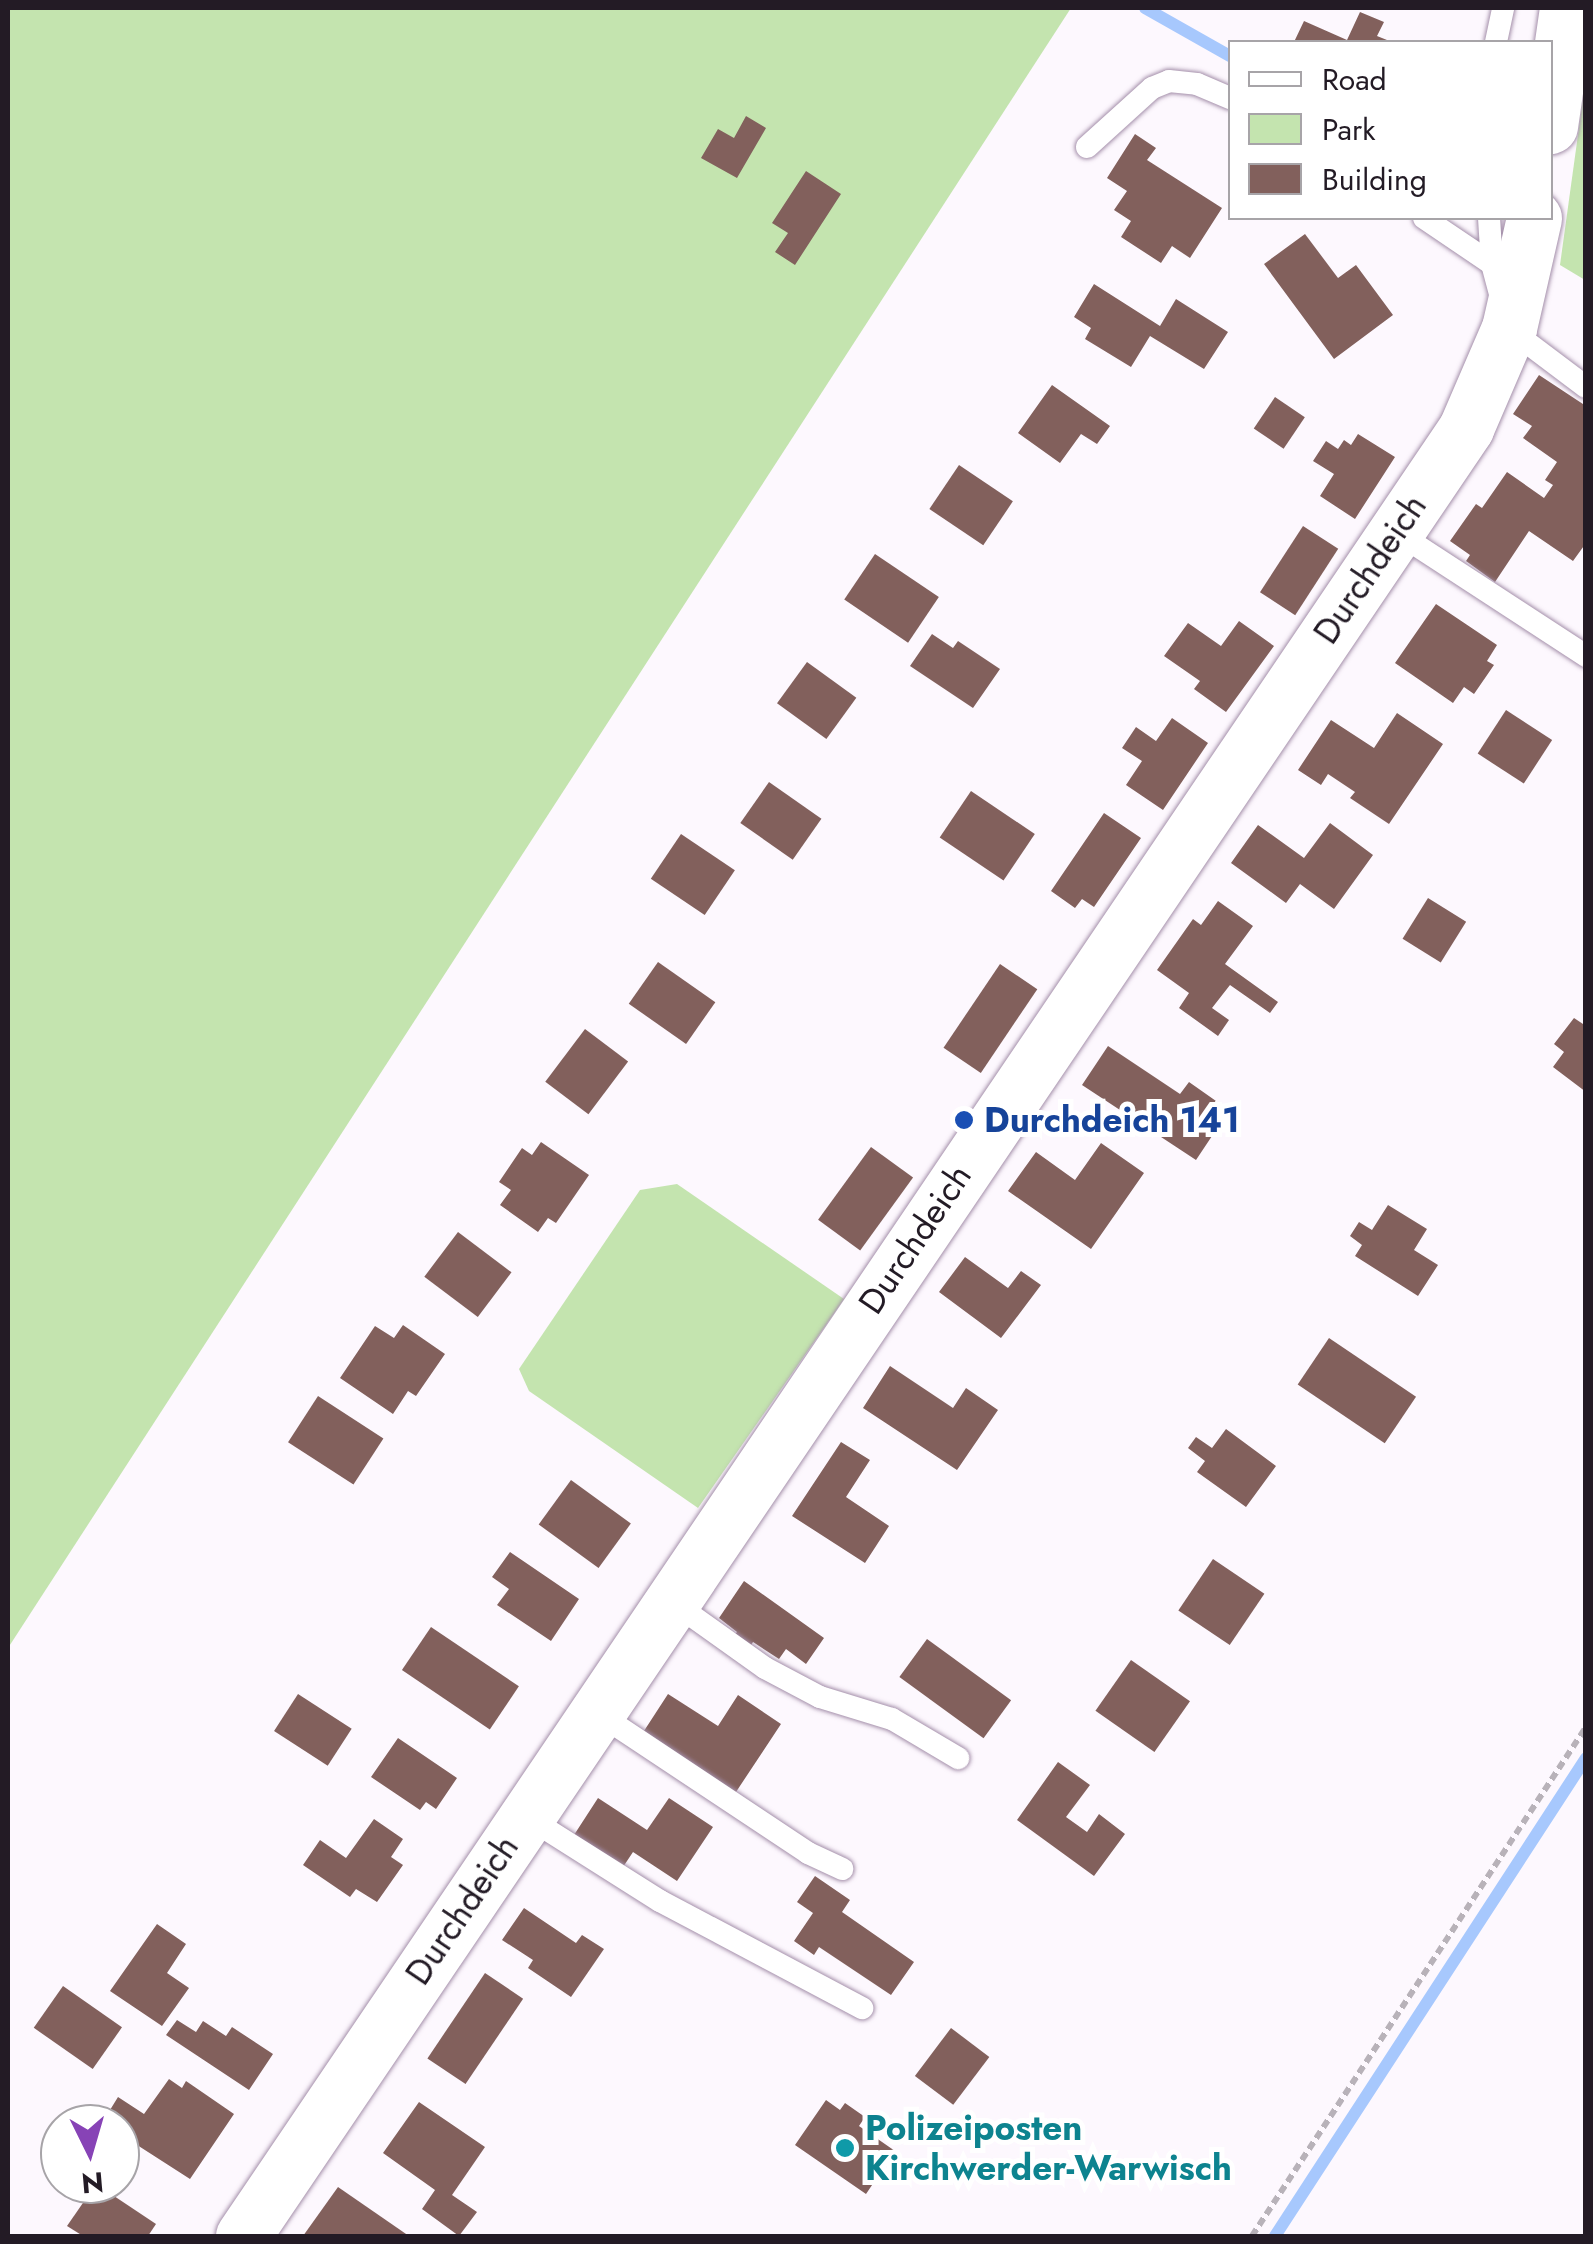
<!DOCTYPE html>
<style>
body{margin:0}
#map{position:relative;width:1593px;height:2244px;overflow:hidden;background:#fdf8fe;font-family:Jost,sans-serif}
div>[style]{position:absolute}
.green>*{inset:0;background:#c4e4af}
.stream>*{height:12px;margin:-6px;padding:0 6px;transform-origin:6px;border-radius:6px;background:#a7c8fd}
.building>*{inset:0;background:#82605c;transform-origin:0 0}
.path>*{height:6px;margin-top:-3px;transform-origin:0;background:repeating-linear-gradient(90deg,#b8b2b9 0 8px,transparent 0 13px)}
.roads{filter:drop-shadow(0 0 2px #a48faa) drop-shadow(0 0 2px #a48faa)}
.service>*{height:22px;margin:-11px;padding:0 11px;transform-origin:11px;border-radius:11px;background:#fff}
.tertiary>*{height:55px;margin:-27.5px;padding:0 27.5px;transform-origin:27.5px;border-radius:27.5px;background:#fff}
.dots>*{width:28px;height:28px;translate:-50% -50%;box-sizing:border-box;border:5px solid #fff;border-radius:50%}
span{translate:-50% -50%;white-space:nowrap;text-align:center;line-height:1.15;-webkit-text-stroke:10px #fff;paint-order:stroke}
.street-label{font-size:35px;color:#231b25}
.transit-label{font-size:35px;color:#164399;font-weight:700}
.left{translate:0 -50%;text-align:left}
.culture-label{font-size:35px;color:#0d838f;font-weight:700}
.frame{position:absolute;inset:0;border:10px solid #231b25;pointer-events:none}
.legend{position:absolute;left:1228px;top:40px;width:325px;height:180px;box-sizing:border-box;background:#fff;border:2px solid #a7a4a8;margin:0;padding:12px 18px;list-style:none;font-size:30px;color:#231b25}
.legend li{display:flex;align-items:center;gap:20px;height:50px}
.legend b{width:50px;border:2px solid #a7a4a8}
.north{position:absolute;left:40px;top:2104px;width:100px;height:100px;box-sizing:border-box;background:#fff;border:2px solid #a7a4a8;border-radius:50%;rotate:175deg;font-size:28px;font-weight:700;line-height:40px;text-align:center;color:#231b25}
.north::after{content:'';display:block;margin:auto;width:35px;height:45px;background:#8743b6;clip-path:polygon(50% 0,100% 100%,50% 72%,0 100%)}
</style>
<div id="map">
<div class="green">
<i style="clip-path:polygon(8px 8px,1071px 8px,8px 1648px)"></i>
<i style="clip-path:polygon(1585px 84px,1586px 84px,1585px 280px,1560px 265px)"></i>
<i style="clip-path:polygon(677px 1184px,844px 1299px,698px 1508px,529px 1391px,519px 1369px,640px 1190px)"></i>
</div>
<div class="stream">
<i style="left:1145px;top:8px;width:98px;rotate:29.5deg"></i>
<i style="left:1275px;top:2236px;width:570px;rotate:-56.95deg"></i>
</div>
<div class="building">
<i style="clip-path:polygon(1360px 12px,1384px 22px,1377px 36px,1392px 42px,1294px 42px,1304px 21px,1347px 40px)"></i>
<i style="clip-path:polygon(746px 116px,766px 128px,737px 178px,701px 158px,718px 129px,734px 138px)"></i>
<i style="clip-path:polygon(1135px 134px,1156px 148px,1147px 160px,1222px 208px,1190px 258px,1172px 246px,1161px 263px,1121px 237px,1131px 221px,1114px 210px,1127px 191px,1107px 178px)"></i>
<i style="clip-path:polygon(806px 171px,841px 194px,795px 265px,775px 252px,788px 233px,772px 223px)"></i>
<i style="clip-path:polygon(1305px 234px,1338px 278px,1356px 265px,1393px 315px,1334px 359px,1264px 264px)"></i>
<i style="clip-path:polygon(1094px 284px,1160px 326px,1176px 299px,1228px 332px,1204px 369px,1150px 336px,1131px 367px,1085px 339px,1091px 328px,1074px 317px)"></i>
<i style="clip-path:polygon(1539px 375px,1586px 406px,1586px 543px,1573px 561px,1529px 531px,1495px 582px,1466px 561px,1470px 555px,1450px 541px,1476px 504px,1482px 508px,1507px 472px,1544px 498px,1553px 485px,1545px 480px,1557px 462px,1523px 438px,1532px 426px,1513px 414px)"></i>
<i style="clip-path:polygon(1052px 385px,1110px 426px,1097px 444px,1081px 434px,1060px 463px,1018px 433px)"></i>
<i style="left:1275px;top:397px;width:36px;height:38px;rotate:34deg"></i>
<i style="clip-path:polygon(1358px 434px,1395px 457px,1355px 519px,1320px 496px,1334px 474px,1313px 461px,1326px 441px,1338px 449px,1344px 440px,1351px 445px)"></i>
<i style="left:959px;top:465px;width:65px;height:53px;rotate:34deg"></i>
<i style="left:1303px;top:526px;width:42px;height:79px;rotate:33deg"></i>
<i style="left:875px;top:554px;width:77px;height:55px;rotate:34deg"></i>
<i style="clip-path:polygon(1436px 604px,1497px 645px,1487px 661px,1494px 665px,1474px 694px,1464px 687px,1453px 703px,1395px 663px)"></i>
<i style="clip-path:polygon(1239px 621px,1274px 646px,1226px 712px,1194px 689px,1200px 681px,1164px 656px,1188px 623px,1221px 646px)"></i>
<i style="clip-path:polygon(932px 634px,953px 648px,958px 641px,1000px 669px,973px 708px,910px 666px)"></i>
<i style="left:807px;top:662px;width:61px;height:51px;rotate:36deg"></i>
<i style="left:1506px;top:710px;width:55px;height:52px;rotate:33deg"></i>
<i style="clip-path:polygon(1397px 713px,1443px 744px,1389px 824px,1350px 798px,1355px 792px,1328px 774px,1321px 785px,1298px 770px,1331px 720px,1374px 748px)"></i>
<i style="clip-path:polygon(1172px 718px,1208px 743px,1163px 810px,1126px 785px,1142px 761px,1122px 748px,1136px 727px,1156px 741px)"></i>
<i style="left:769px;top:782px;width:64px;height:50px;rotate:35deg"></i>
<i style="left:971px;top:791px;width:77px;height:56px;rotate:34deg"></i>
<i style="clip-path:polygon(1104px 813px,1141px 838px,1094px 907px,1082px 899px,1075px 908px,1051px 891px)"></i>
<i style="clip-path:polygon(1330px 823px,1373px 855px,1334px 909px,1300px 884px,1286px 903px,1231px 863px,1258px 825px,1304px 858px)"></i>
<i style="left:681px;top:834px;width:65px;height:54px;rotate:34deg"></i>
<i style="left:1428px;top:898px;width:45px;height:48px;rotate:32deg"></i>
<i style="clip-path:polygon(1218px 901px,1253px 926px,1225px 964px,1278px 1002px,1270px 1013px,1230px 985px,1212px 1008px,1229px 1020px,1218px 1036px,1179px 1008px,1189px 993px,1157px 970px,1193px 919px,1201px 925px)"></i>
<i style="left:658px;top:962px;width:70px;height:51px;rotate:35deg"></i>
<i style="left:1000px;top:964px;width:45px;height:101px;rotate:34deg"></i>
<i style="clip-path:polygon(1574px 1018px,1586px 1026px,1586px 1092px,1553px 1067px,1564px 1052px,1554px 1044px)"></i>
<i style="left:585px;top:1029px;width:54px;height:66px;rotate:37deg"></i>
<i style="clip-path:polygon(1108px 1046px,1180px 1094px,1189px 1082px,1216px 1101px,1204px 1118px,1218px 1127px,1196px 1160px,1082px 1085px)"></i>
<i style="clip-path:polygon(541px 1142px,589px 1175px,556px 1223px,548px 1218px,538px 1232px,500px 1205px,511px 1190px,499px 1182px,522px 1148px,532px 1155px)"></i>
<i style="clip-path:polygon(1101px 1143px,1144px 1173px,1091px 1249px,1008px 1191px,1036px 1152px,1075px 1180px)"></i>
<i style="left:871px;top:1147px;width:52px;height:90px;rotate:36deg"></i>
<i style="clip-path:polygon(1388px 1205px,1427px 1229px,1414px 1250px,1438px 1265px,1418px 1296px,1355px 1256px,1362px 1245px,1350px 1236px,1359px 1222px,1372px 1230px)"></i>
<i style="left:458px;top:1232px;width:67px;height:56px;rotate:37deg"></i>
<i style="clip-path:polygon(965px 1257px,1008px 1288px,1021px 1271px,1041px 1285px,1001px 1338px,939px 1292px)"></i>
<i style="clip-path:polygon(403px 1325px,445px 1354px,416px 1396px,408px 1391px,393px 1414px,340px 1378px,375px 1326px,394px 1338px)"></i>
<i style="left:1329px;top:1338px;width:105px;height:56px;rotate:34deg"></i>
<i style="clip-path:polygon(890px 1366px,953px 1408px,966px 1388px,998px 1410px,957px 1470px,863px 1408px)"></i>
<i style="left:318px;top:1396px;width:78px;height:55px;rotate:33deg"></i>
<i style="clip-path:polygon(1226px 1429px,1276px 1466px,1246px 1507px,1197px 1472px,1205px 1461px,1188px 1448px,1196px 1437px,1212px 1448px)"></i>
<i style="clip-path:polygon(841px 1442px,870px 1460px,846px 1497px,889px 1526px,865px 1563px,792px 1516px)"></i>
<i style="left:571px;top:1480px;width:74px;height:55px;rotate:36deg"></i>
<i style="clip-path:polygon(510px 1552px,579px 1599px,551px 1641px,497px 1605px,509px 1589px,492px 1577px)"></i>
<i style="left:1213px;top:1559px;width:62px;height:62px;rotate:34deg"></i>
<i style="clip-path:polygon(744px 1581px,824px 1638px,806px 1664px,786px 1649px,779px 1659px,753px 1642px,747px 1651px,731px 1639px,737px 1632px,719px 1618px)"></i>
<i style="left:431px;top:1627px;width:106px;height:52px;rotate:34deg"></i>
<i style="left:927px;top:1639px;width:104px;height:47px;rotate:36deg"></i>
<i style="left:1131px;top:1660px;width:72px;height:62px;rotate:35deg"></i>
<i style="left:298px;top:1694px;width:64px;height:44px;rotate:33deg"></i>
<i style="clip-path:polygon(668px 1694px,718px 1726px,738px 1695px,781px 1724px,734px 1795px,642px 1734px)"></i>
<i style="clip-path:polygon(398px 1738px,457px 1778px,436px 1809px,426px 1802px,420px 1810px,371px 1777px)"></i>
<i style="clip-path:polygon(1058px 1762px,1090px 1785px,1066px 1817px,1087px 1832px,1099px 1814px,1125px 1834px,1094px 1876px,1017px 1820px)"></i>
<i style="clip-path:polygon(598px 1798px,647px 1830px,669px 1798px,713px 1827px,677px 1881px,633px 1852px,623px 1867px,574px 1835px)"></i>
<i style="clip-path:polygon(374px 1819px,403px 1839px,391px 1857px,403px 1865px,377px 1902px,356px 1889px,350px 1897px,303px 1865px,320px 1840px,346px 1858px)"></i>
<i style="clip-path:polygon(815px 1876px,850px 1900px,842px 1912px,914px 1962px,891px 1995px,819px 1947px,814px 1955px,794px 1941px,813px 1913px,797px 1902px)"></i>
<i style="clip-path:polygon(524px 1908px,576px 1943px,582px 1935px,604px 1949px,571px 1997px,528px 1968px,533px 1960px,502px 1940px)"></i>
<i style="clip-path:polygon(157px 1924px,186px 1944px,167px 1973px,189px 1988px,162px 2026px,110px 1991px)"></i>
<i style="left:485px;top:1973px;width:46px;height:103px;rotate:34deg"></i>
<i style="left:63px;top:1986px;width:72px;height:51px;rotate:35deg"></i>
<i style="clip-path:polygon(177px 2020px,196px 2032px,203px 2021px,226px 2036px,232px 2027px,273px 2054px,249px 2090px,166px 2035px)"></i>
<i style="left:951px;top:2028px;width:48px;height:60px;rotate:37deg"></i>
<i style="clip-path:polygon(169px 2079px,182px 2088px,186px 2081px,234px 2114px,190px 2179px,120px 2134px,120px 2124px,102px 2123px,118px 2097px,144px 2114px)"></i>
<i style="clip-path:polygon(826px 2100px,840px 2110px,845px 2103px,865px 2117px,859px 2126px,895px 2151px,866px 2194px,795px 2145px)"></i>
<i style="clip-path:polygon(419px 2102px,485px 2147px,452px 2195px,477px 2212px,459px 2236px,422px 2209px,435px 2190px,383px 2153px)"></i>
<i style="clip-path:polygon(96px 2184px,156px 2224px,148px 2236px,83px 2236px,67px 2226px)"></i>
<i style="clip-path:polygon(338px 2187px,409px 2236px,303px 2236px)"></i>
</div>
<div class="path">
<i style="left:1252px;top:2236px;width:609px;rotate:-56.73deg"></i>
</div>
<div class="roads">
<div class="service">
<i style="left:1496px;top:42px;width:35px;rotate:-78deg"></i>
<i style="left:1087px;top:147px;width:88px;rotate:-42.2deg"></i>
<i style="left:1152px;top:88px;width:18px;rotate:-22deg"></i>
<i style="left:1169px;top:81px;width:28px;rotate:6deg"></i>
<i style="left:1197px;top:84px;width:36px;rotate:23deg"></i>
<i style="left:1424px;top:218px;width:82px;rotate:34.1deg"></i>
<i style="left:1489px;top:218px;width:46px;rotate:86.3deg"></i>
<i style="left:1492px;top:264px;width:35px;rotate:75deg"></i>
<i style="left:1509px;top:329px;width:96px;rotate:37deg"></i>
<i style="left:1396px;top:532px;width:227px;rotate:33.1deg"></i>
<i style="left:671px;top:1601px;width:115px;rotate:35.5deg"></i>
<i style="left:765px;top:1668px;width:62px;rotate:27.8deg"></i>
<i style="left:820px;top:1697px;width:75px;rotate:17deg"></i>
<i style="left:892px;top:1719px;width:77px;rotate:30.6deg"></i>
<i style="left:596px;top:1712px;width:255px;rotate:33.6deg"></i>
<i style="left:808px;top:1853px;width:38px;rotate:25deg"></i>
<i style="left:527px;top:1817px;width:157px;rotate:32.3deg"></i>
<i style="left:660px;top:1901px;width:229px;rotate:27.9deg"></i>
</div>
<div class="tertiary">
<i style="left:1550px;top:126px;width:119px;rotate:-81.8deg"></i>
<i style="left:243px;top:2236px;width:2183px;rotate:-55.92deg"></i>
<i style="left:1466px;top:428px;width:109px;rotate:-66.7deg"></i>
<i style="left:1509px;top:328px;width:113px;rotate:-77.2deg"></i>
</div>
</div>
<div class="dots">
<i style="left:964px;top:1120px;background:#1a4fb4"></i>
<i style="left:845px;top:2148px;background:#0f9aa8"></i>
</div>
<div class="street-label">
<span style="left:1370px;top:569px;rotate:-56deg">Durchdeich</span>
<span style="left:915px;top:1239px;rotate:-56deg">Durchdeich</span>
<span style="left:462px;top:1910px;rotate:-56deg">Durchdeich</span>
</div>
<div class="transit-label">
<span class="left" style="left:984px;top:1120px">Durchdeich 141</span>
</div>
<div class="culture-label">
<span class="left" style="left:865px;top:2148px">Polizeiposten<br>Kirchwerder-Warwisch</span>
</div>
<div class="frame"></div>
<ul class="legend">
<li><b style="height:12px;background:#fff"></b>Road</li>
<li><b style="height:28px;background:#c4e4af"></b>Park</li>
<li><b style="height:28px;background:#82605c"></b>Building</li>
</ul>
<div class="north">N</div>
</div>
